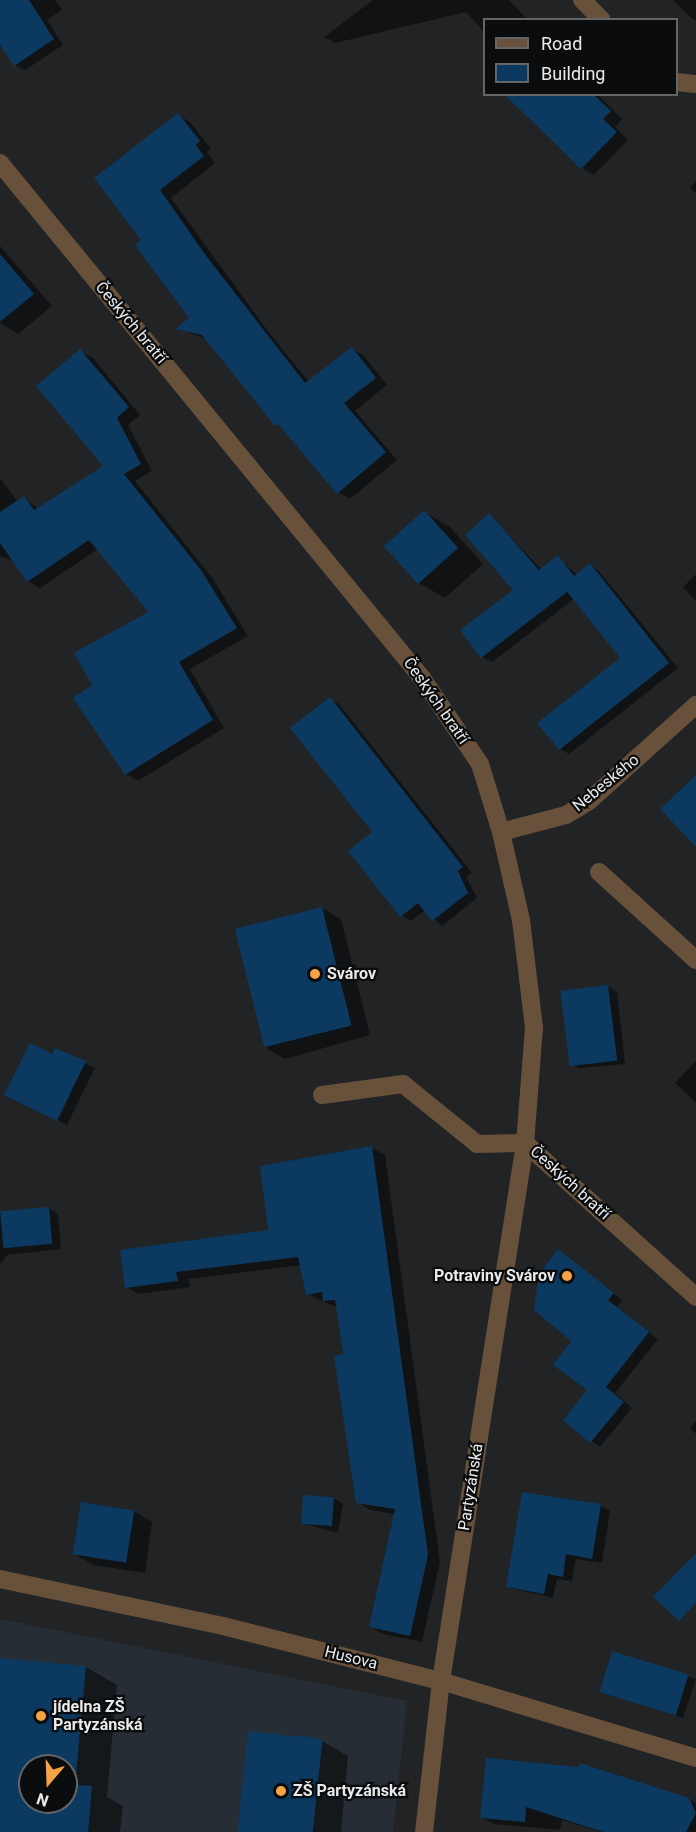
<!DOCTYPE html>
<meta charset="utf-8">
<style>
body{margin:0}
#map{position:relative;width:696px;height:1832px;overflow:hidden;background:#212325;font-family:Roboto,sans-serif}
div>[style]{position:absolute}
.built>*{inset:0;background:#262d34}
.shadow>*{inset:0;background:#0007;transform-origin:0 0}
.building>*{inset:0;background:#0c395f;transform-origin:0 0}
.service>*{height:18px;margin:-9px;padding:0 9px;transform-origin:9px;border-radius:9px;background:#68513b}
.minor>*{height:18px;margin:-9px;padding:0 9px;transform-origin:9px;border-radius:9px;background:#68513b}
.dots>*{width:16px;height:16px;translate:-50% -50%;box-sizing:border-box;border:3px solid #0b0c0d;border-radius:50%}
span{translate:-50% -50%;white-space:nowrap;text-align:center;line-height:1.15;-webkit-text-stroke:4.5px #0b0c0d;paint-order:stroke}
.street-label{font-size:16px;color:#e9eaec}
.poi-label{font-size:16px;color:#e9eaec;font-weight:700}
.left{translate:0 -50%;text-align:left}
.right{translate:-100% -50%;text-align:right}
.legend{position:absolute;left:483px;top:18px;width:195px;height:78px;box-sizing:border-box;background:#0b0c0d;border:2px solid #646566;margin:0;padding:8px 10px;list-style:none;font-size:18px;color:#e9eaec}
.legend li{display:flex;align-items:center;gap:12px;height:30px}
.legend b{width:30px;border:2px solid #646566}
.north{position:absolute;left:18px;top:1754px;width:60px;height:60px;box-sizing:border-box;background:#0b0c0d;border:2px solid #646566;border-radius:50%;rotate:199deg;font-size:16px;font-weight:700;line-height:24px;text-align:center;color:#e9eaec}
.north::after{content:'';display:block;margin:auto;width:21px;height:27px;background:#f6a246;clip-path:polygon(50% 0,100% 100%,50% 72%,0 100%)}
</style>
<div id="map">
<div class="built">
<i style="clip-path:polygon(evenodd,0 1619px,407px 1701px,393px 1832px,0 1832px,0 1619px,30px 1766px,66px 1766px,66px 1802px,30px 1802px,30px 1766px)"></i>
</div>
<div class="shadow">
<i style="clip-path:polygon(7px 0,55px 0,62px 10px,47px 20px,63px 45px,25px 70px,15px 65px,0 43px,0 5px)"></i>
<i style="clip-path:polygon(373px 0,509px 0,528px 20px,484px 20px,484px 32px,466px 12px,335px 43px,324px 37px)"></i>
<i style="clip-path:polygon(673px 0,696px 0,696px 20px,691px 18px)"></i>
<i style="clip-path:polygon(532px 94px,597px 94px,622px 119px,615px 127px,628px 140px,594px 175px,582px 168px)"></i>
<i style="clip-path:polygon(178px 115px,190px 122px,211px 149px,207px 152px,215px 163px,171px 198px,270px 334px,309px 382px,352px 349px,364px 356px,387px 385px,355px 411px,397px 460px,350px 499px,338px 492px,207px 339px,178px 329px,191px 319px,143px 240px)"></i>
<i style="clip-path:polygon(696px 181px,696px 193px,690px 188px)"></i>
<i style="clip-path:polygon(0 246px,52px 306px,18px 334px,0 323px)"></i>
<i style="clip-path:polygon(80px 351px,93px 358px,140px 415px,128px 425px,152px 471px,135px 481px,213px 579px,248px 636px,190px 669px,224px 728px,138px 781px,126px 774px,94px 685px,150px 612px,98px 549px,40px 588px,28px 581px,14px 561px,0 556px,0 478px,18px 502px,24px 498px,39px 509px,106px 467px)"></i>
<i style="clip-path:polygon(424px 512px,450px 527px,483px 564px,445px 598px,419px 583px)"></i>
<i style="clip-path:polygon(489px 515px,542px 570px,558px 557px,577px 575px,590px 565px,599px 571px,678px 668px,569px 754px,560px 749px,622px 658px,574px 599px,492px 662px,482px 657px,516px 590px)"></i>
<i style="clip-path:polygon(696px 574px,696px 601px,683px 587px)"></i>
<i style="clip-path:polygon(330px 699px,339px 704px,472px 873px,466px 877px,477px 898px,442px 926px,425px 910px,411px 921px,401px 915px)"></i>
<i style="clip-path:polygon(322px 908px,341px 919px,370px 1035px,285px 1059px,266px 1048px)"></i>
<i style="clip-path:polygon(608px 986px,617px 992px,625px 1064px,579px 1068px,569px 1062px)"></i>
<i style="clip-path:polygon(56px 1050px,95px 1068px,67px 1125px,16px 1100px)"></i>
<i style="clip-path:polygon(696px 1061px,696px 1103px,675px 1083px)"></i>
<i style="clip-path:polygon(372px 1148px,385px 1155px,440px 1562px,422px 1642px,383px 1634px,371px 1627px,395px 1514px,370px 1510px,358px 1502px,338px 1308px,308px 1294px,302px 1265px,189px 1279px,190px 1287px,139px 1294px,126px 1287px,270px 1232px)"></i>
<i style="clip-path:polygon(49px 1208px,58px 1214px,61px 1249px,7px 1255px,0 1265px,0 1213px)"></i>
<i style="clip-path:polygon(558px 1251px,622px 1300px,617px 1307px,658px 1339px,615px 1393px,632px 1408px,600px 1447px,591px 1441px,589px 1390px,573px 1340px)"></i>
<i style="clip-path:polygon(696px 1420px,696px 1434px,690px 1428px)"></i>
<i style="clip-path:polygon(334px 1498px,343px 1504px,338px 1533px,300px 1523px)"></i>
<i style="clip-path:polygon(601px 1506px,610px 1511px,602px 1563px,576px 1559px,572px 1581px,557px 1579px,553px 1598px,507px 1587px)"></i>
<i style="clip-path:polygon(134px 1511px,152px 1522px,145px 1573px,94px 1565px,76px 1555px)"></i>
<i style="left:613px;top:1652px;width:87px;height:41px;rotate:18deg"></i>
<i style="clip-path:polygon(evenodd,0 1660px,86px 1667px,117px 1685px,107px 1797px,123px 1806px,120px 1832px,0 1832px,0 1660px,30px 1766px,66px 1766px,66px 1802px,30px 1802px,30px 1766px)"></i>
<i style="clip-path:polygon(249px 1733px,322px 1741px,348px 1756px,341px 1832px,241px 1832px)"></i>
<i style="clip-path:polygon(487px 1759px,688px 1799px,696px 1803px,696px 1832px,601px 1832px,562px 1820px,560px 1830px,494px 1824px,481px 1817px)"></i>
</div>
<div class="building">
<i style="clip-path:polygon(0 0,29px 0,54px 39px,14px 66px,0 45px)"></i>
<i style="clip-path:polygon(504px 94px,593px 94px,611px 111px,603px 119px,617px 132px,581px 169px)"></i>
<i style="clip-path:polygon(178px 113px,200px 141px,196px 145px,204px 156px,160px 190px,207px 257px,305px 383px,352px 347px,376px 378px,344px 403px,386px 452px,337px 494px,278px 424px,275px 426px,202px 335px,175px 329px,189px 318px,135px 245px,141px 240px,94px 178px)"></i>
<i style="clip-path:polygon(0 254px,34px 294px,0 322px)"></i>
<i style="clip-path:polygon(80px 349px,129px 407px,117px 418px,141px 464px,124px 474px,201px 570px,237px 628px,179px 662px,213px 720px,125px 775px,73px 698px,92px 685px,74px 653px,148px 612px,89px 540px,27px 582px,0 543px,0 512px,24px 496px,34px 510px,103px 466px,36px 386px)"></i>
<i style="left:424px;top:510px;width:51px;height:54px;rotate:48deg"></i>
<i style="clip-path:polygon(489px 513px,539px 570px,558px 555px,574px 576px,590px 563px,669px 663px,559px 750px,537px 723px,620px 658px,567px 592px,481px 658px,460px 630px,513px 590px,465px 535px)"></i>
<i style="clip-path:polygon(330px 697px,463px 867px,458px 871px,468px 893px,432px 921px,418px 903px,400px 917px,348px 851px,372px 832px,290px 728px)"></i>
<i style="clip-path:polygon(696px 775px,696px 847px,660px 809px)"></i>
<i style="left:322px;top:907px;width:122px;height:90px;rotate:76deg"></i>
<i style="left:608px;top:985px;width:76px;height:48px;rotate:83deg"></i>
<i style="clip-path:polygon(30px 1043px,52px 1054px,55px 1048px,86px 1061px,57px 1121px,4px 1095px)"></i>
<i style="clip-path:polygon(372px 1146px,428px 1555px,410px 1636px,369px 1627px,395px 1509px,356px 1503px,334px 1356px,343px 1354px,335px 1300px,323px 1301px,322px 1292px,306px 1295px,298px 1257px,176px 1272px,178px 1281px,125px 1288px,120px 1250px,268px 1230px,260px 1166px)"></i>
<i style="left:49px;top:1207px;width:37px;height:49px;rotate:85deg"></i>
<i style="clip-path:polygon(558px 1249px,614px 1293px,608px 1300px,649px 1332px,606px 1387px,624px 1402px,590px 1443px,563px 1420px,587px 1390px,553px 1365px,571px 1341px,534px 1310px,539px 1274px)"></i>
<i style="clip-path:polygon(522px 1492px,601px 1504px,592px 1559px,566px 1554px,563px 1577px,548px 1574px,544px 1594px,506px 1587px)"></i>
<i style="left:303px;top:1495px;width:31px;height:29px;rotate:4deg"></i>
<i style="left:81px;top:1502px;width:54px;height:53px;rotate:9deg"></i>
<i style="clip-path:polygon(696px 1553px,696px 1603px,679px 1621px,653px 1597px)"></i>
<i style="left:612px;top:1651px;width:80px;height:43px;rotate:17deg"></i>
<i style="clip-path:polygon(evenodd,0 1658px,86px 1666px,75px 1785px,92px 1786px,88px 1832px,0 1832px,0 1658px,30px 1766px,66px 1766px,66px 1802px,30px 1802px,30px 1766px)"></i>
<i style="left:248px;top:1731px;width:75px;height:101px;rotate:6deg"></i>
<i style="clip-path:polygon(486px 1758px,579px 1767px,580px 1763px,689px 1798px,696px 1813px,686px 1832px,603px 1832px,526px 1807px,525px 1822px,480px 1818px)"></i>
</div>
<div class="service">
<i style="left:322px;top:1095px;width:82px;rotate:-7.7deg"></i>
<i style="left:403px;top:1084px;width:95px;rotate:39deg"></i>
<i style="left:477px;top:1144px;width:48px;rotate:-1.2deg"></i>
</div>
<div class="minor">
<i style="left:582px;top:0;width:28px;rotate:45deg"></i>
<i style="left:676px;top:82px;width:20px;rotate:6deg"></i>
<i style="left:0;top:163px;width:666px;rotate:50.67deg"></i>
<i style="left:422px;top:678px;width:104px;rotate:56deg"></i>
<i style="left:480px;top:764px;width:71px;rotate:72.8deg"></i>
<i style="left:501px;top:832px;width:90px;rotate:77.2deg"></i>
<i style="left:521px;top:920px;width:108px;rotate:83.1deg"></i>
<i style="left:534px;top:1027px;width:116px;rotate:94.4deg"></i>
<i style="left:525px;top:1143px;width:545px;rotate:98.87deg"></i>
<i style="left:441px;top:1681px;width:152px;rotate:96.4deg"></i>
<i style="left:501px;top:832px;width:67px;rotate:-14.7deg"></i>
<i style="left:566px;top:815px;width:27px;rotate:-31deg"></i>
<i style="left:589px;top:801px;width:144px;rotate:-41.9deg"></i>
<i style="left:599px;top:872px;width:131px;rotate:42.2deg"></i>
<i style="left:525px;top:1143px;width:230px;rotate:42deg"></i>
<i style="left:0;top:1579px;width:228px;rotate:11.9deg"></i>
<i style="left:223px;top:1626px;width:225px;rotate:14.2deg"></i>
<i style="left:441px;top:1681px;width:266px;rotate:16.8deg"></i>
</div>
<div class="dots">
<i style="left:315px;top:974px;background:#f6a246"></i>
<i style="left:567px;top:1276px;background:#f6a246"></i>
<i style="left:41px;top:1716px;background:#f6a246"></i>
<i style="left:281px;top:1791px;background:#f6a246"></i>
</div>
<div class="street-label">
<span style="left:131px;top:323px;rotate:50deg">Českých bratří</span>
<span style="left:436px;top:701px;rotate:55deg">Českých bratří</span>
<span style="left:606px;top:783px;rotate:-39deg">Nebeského</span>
<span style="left:570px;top:1183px;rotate:42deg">Českých bratří</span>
<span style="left:471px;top:1487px;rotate:-81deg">Partyzánská</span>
<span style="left:351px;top:1658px;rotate:14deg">Husova</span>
</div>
<div class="poi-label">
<span class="left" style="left:327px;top:974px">Svárov</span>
<span class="right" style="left:555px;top:1276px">Potraviny Svárov</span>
<span class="left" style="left:53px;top:1716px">jídelna ZŠ<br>Partyzánská</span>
<span class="left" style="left:293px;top:1791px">ZŠ Partyzánská</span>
</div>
<ul class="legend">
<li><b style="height:8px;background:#68513b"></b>Road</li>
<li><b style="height:16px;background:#0c395f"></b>Building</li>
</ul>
<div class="north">N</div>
</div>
